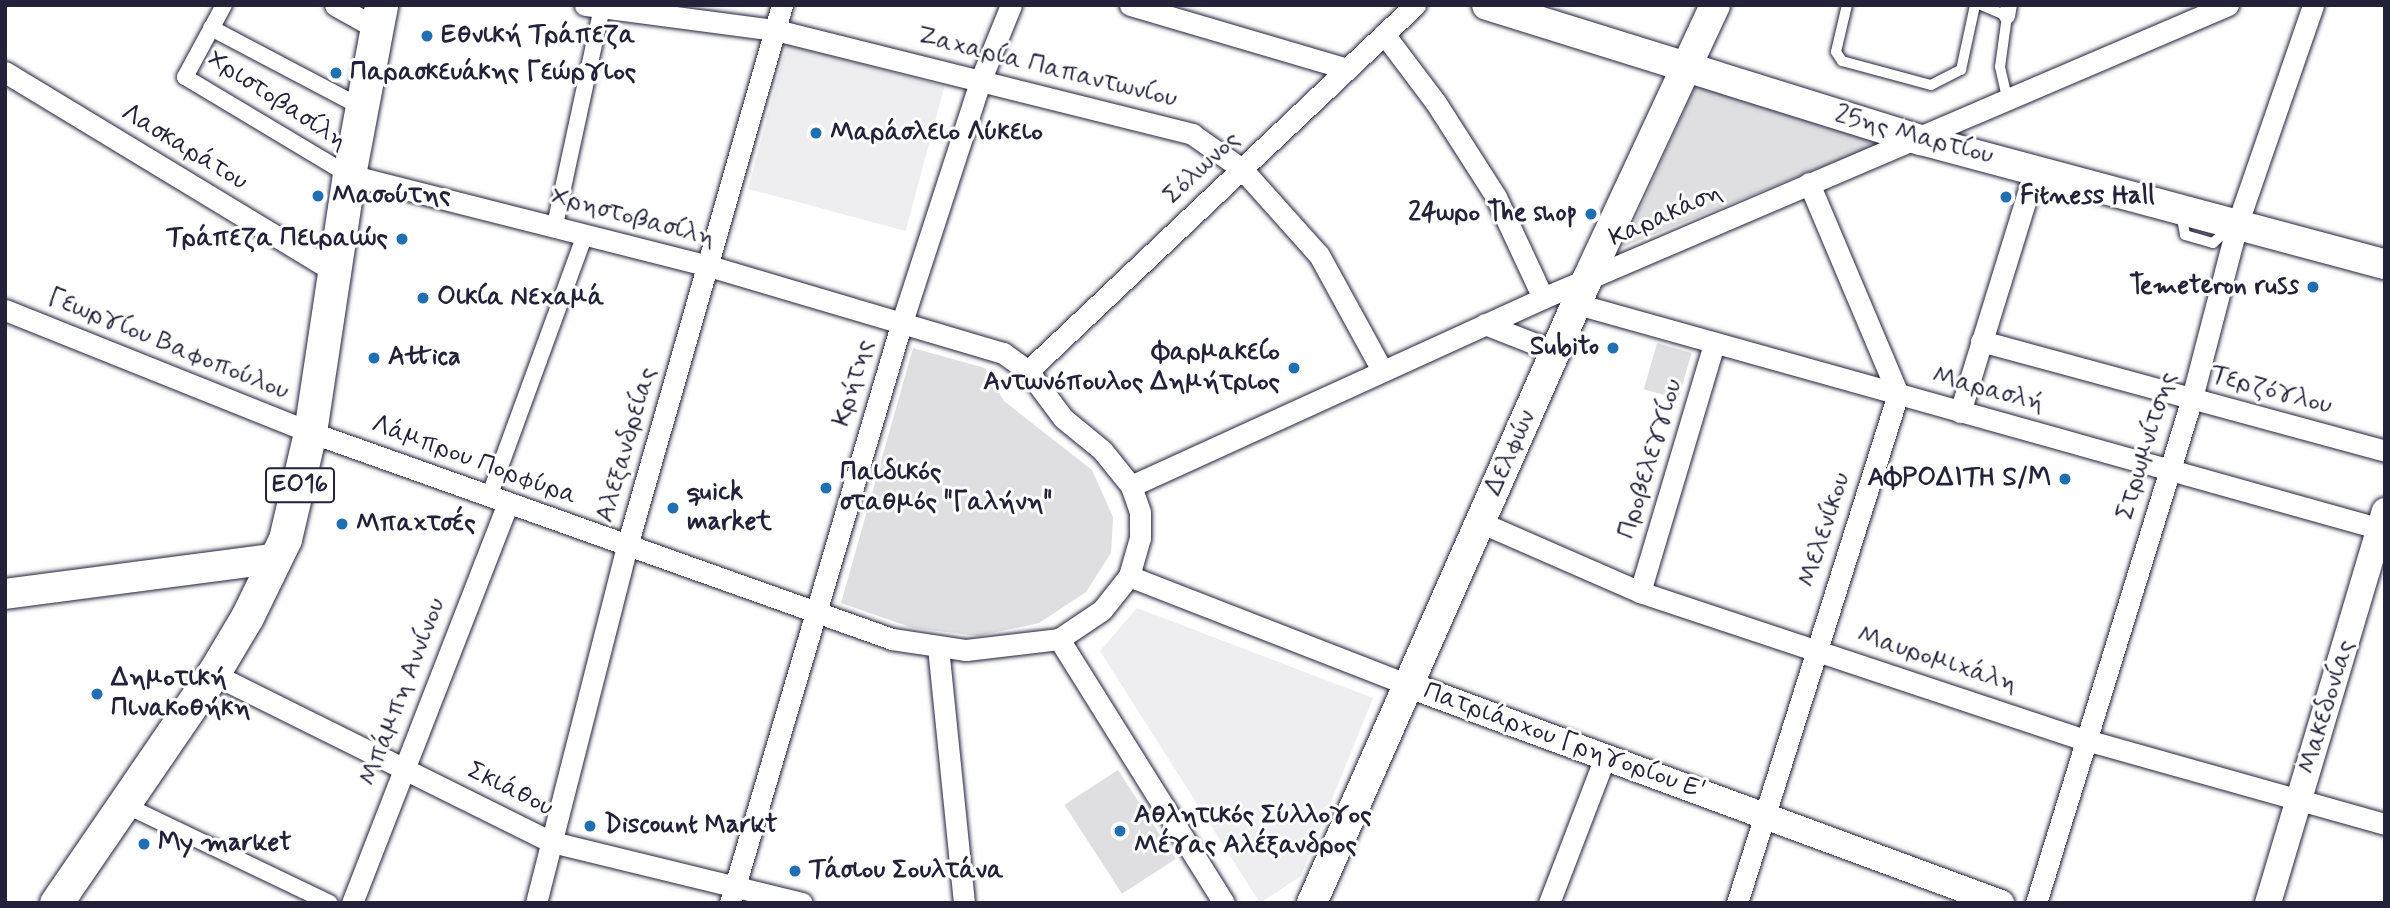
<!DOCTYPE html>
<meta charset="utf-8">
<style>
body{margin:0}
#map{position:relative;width:2390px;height:908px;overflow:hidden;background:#fff;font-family:Mynerve,sans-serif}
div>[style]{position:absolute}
.built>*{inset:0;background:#eeeef1;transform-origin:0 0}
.green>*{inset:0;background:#dfdfe2;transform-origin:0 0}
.roads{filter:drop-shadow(0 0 2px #22223b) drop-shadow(0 0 2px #22223b)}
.service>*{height:10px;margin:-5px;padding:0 5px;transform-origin:5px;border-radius:5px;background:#fff}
.pedestrian>*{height:16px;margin:-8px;padding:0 8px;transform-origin:8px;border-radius:8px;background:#fff}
.minor>*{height:21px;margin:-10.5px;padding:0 10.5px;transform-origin:10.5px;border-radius:10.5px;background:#fff}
.tertiary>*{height:26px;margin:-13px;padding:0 13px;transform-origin:13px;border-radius:13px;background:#fff}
.secondary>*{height:30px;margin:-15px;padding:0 15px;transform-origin:15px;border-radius:15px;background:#fff}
.primary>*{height:33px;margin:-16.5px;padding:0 16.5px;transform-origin:16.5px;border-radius:16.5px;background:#fff}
.dots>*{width:19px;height:19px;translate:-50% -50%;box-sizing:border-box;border:4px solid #fff;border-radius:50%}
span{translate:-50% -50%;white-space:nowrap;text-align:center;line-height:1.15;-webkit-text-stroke:6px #fff;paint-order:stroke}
.shield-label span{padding:2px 5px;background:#fff;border:2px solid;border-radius:5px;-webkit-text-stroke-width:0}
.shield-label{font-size:24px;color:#22223b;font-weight:700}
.poi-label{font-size:26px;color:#22223b;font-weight:700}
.left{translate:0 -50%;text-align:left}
.right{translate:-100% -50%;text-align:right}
.street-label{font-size:26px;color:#22223b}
.frame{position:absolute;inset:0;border:7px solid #22223b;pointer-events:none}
</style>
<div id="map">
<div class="built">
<i style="left:787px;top:44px;width:163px;height:150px;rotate:15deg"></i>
<i style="clip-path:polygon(1137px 608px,1373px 698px,1301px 876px,1260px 903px,1100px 651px)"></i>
</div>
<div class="green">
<i style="clip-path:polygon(1696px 84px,1886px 141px,1623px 247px)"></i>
<i style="left:1657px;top:343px;width:36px;height:48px;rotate:16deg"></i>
<i style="clip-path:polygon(913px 348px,985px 368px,1004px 401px,1092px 470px,1113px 517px,1111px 553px,1086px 592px,1039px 623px,978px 636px,913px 628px,841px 603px)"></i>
<i style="left:1118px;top:770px;width:106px;height:64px;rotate:57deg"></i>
</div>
<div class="roads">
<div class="service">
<i style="left:1847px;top:5px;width:48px;rotate:103.2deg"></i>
<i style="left:1836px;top:52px;width:11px;rotate:56deg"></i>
<i style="left:1842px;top:61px;width:92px;rotate:15.1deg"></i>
<i style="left:1931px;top:85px;width:34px;rotate:-27deg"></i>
<i style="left:1961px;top:70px;width:66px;rotate:-77.8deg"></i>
<i style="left:1981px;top:5px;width:28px;rotate:23deg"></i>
<i style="left:2007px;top:16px;width:51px;rotate:97.8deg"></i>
<i style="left:2000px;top:67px;width:37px;rotate:77deg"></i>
<i style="left:2182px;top:219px;width:16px;rotate:79deg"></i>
<i style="left:2185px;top:235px;width:29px;rotate:16deg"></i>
<i style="left:2213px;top:243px;width:18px;rotate:-43deg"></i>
</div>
<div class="pedestrian">
<i style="left:224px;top:5px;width:82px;rotate:118.4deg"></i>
<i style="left:185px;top:77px;width:191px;rotate:30.9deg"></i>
<i style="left:2007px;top:16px;width:11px;rotate:-80deg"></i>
<i style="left:211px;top:28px;width:170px;rotate:27.8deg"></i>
<i style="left:555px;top:225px;width:223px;rotate:-77.8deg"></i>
<i style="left:489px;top:497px;width:280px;rotate:-69.9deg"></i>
<i style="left:123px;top:804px;width:229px;rotate:25.6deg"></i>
</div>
<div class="minor">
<i style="left:335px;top:5px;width:47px;rotate:29.3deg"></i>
<i style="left:585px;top:5px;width:193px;rotate:7.5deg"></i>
<i style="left:776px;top:30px;width:429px;rotate:14deg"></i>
<i style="left:1192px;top:134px;width:61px;rotate:35deg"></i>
<i style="left:1242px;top:169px;width:115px;rotate:48.2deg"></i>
<i style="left:1319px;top:255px;width:131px;rotate:61.3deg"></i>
<i style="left:1130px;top:5px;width:226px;rotate:16.4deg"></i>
<i style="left:1384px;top:34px;width:86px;rotate:53deg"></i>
<i style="left:1436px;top:103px;width:112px;rotate:57.4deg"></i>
<i style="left:1496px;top:197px;width:111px;rotate:65deg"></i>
<i style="left:5px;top:72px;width:385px;rotate:31.2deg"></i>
<i style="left:1577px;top:304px;width:839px;rotate:15.63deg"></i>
<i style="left:5px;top:310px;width:328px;rotate:21.8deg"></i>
<i style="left:310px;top:432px;width:618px;rotate:19.58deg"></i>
<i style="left:892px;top:639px;width:75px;rotate:8.5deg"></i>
<i style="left:966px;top:650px;width:94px;rotate:-6.7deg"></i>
<i style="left:1059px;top:639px;width:52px;rotate:-34deg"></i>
<i style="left:1102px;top:610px;width:43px;rotate:-51.5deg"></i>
<i style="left:1129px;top:576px;width:40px;rotate:-74deg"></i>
<i style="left:1140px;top:538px;width:26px;rotate:-90deg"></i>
<i style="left:1140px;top:512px;width:28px;rotate:-109deg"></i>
<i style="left:1131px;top:486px;width:46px;rotate:-128.9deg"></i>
<i style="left:1102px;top:450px;width:50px;rotate:-140.6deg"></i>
<i style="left:1063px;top:418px;width:59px;rotate:-126.7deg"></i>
<i style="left:1028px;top:371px;width:31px;rotate:-144deg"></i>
<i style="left:1003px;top:353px;width:307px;rotate:-163.5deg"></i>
<i style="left:709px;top:266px;width:371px;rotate:-165.8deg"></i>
<i style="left:1485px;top:324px;width:76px;rotate:21.5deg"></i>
<i style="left:1981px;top:341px;width:419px;rotate:15.2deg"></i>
<i style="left:1028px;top:371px;width:533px;rotate:-43.4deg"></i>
<i style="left:1960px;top:412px;width:254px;rotate:-72.8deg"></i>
<i style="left:1131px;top:486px;width:453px;rotate:-24.5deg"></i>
<i style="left:1543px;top:298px;width:745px;rotate:-23.16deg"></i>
<i style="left:1480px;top:522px;width:175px;rotate:23.6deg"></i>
<i style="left:1640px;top:592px;width:470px;rotate:18.4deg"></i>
<i style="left:2086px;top:740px;width:311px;rotate:15.7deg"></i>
<i style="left:1129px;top:576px;width:300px;rotate:21.3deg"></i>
<i style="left:1640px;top:592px;width:260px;rotate:-73.4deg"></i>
<i style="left:1059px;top:639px;width:311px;rotate:58deg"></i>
<i style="left:938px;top:647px;width:257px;rotate:84.2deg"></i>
<i style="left:213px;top:674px;width:378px;rotate:26.4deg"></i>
<i style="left:552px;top:842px;width:257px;rotate:13.7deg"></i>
<i style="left:352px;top:903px;width:429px;rotate:-68.7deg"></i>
<i style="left:536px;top:903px;width:368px;rotate:-75.7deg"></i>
<i style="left:627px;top:546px;width:563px;rotate:-74.01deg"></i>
<i style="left:730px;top:903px;width:603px;rotate:-73.52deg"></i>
<i style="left:901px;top:325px;width:259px;rotate:-72deg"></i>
<i style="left:981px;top:79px;width:80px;rotate:-67.9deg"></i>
<i style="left:1549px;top:903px;width:156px;rotate:-69deg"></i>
<i style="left:1737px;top:903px;width:534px;rotate:-72.45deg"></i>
<i style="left:1898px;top:394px;width:229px;rotate:-112.9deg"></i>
<i style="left:2036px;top:903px;width:529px;rotate:-72.83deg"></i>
<i style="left:2192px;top:398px;width:179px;rotate:-75.4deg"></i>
<i style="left:2237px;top:225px;width:233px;rotate:-70.9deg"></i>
</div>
<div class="tertiary">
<i style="left:1409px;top:685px;width:631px;rotate:20.22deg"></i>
<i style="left:2268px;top:903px;width:409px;rotate:-73.4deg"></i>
</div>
<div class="secondary">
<i style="left:1487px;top:5px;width:455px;rotate:17.3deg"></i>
<i style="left:1921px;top:140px;width:480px;rotate:15deg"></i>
<i style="left:5px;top:594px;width:274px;rotate:-7.5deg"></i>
<i style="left:1312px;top:903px;width:679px;rotate:-66.19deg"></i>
<i style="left:1586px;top:282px;width:306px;rotate:-65deg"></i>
</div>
<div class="primary">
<i style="left:56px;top:903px;width:278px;rotate:-55.6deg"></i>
<i style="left:213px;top:674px;width:66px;rotate:-59.2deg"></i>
<i style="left:247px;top:617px;width:87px;rotate:-64deg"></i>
<i style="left:285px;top:539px;width:110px;rotate:-76.8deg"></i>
<i style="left:310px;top:432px;width:260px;rotate:-81.4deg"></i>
<i style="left:349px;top:175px;width:173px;rotate:-79.3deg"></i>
</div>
</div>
<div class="dots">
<i style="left:427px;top:36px;background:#1f6fb2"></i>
<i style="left:336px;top:73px;background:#1f6fb2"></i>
<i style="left:816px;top:133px;background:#1f6fb2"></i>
<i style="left:318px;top:196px;background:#1f6fb2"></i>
<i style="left:2006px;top:197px;background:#1f6fb2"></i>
<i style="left:1591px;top:214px;background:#1f6fb2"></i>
<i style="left:402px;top:239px;background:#1f6fb2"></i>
<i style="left:2313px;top:287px;background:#1f6fb2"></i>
<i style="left:423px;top:298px;background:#1f6fb2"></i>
<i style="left:1613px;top:348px;background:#1f6fb2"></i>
<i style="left:374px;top:358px;background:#1f6fb2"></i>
<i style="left:1294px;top:368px;background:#1f6fb2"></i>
<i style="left:2065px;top:479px;background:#1f6fb2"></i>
<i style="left:826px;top:488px;background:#1f6fb2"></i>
<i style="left:673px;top:508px;background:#1f6fb2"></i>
<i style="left:342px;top:524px;background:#1f6fb2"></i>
<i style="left:97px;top:694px;background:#1f6fb2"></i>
<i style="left:590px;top:826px;background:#1f6fb2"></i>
<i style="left:1120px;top:831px;background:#1f6fb2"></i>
<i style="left:144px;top:844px;background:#1f6fb2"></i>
<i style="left:795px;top:871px;background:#1f6fb2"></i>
</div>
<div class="shield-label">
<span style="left:300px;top:485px">ΕΟ16</span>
</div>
<div class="poi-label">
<span class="left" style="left:441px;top:36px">Εθνική Τράπεζα</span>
<span class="left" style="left:350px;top:73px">Παρασκευάκης Γεώργιος</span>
<span class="left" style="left:830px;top:133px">Μαράσλειο Λύκειο</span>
<span class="left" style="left:332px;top:196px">Μασούτης</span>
<span class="left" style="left:2020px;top:197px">Fitness Hall</span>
<span class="right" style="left:1577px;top:214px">24ωρο The shop</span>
<span class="right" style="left:388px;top:239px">Τράπεζα Πειραιώς</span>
<span class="right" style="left:2299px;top:287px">Temeteron russ</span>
<span class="left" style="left:437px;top:298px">Οικία Νεχαμά</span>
<span class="right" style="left:1599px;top:348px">Subito</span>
<span class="right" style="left:1280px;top:368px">Φαρμακείο<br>Αντωνόπουλος Δημήτριος</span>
<span class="left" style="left:388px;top:358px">Attica</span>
<span class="left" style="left:840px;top:488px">Παιδικός<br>σταθμός "Γαλήνη"</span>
<span class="right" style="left:2051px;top:479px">ΑΦΡΟΔΙΤΗ S/M</span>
<span class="left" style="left:687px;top:508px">quick<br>market</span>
<span class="left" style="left:356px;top:524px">Μπαχτσές</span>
<span class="left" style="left:111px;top:694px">Δημοτική<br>Πινακοθήκη</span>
<span class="left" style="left:1134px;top:831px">Αθλητικός Σύλλογος<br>Μέγας Αλέξανδρος</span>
<span class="left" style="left:604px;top:826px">Discount Markt</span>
<span class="left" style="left:158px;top:844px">My market</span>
<span class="left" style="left:809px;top:871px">Τάσιου Σουλτάνα</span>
</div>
<div class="street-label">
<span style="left:1047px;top:68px;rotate:14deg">Ζαχαρία Παπαντωνίου</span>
<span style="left:277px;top:101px;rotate:33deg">Χριστοβασίλη</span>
<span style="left:1914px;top:136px;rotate:15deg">25ης Μαρτίου</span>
<span style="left:184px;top:148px;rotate:31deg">Λασκαράτου</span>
<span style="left:1202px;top:168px;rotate:-43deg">Σόλωνος</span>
<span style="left:1666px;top:216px;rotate:-24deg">Καρακάση</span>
<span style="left:633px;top:218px;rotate:15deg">Χρηστοβασίλη</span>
<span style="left:168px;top:345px;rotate:22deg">Γεωργίου Βαφοπούλου</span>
<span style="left:854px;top:383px;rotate:-74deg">Κρήτης</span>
<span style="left:1988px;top:390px;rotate:15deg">Μαρασλή</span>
<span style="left:2271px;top:391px;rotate:15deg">Τερζόγλου</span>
<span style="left:627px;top:445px;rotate:-74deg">Αλεξανδρείας</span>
<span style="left:2147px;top:446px;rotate:-73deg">Στρωμνίτσης</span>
<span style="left:1511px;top:453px;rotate:-66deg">Δελφών</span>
<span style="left:1651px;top:459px;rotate:-73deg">Προβελεγγίου</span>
<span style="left:474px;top:461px;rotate:20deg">Λάμπρου Πορφύρα</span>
<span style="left:1825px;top:530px;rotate:-72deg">Μελενίκου</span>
<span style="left:1937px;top:660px;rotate:18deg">Μαυρομιχάλη</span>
<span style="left:403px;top:692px;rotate:-69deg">Μπάμπη Αννίνου</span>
<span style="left:2327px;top:707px;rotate:-73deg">Μακεδονίας</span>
<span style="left:1564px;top:742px;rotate:20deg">Πατριάρχου Γρηγορίου Ε'</span>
<span style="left:510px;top:790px;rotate:26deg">Σκιάθου</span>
</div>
<div class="frame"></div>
</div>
